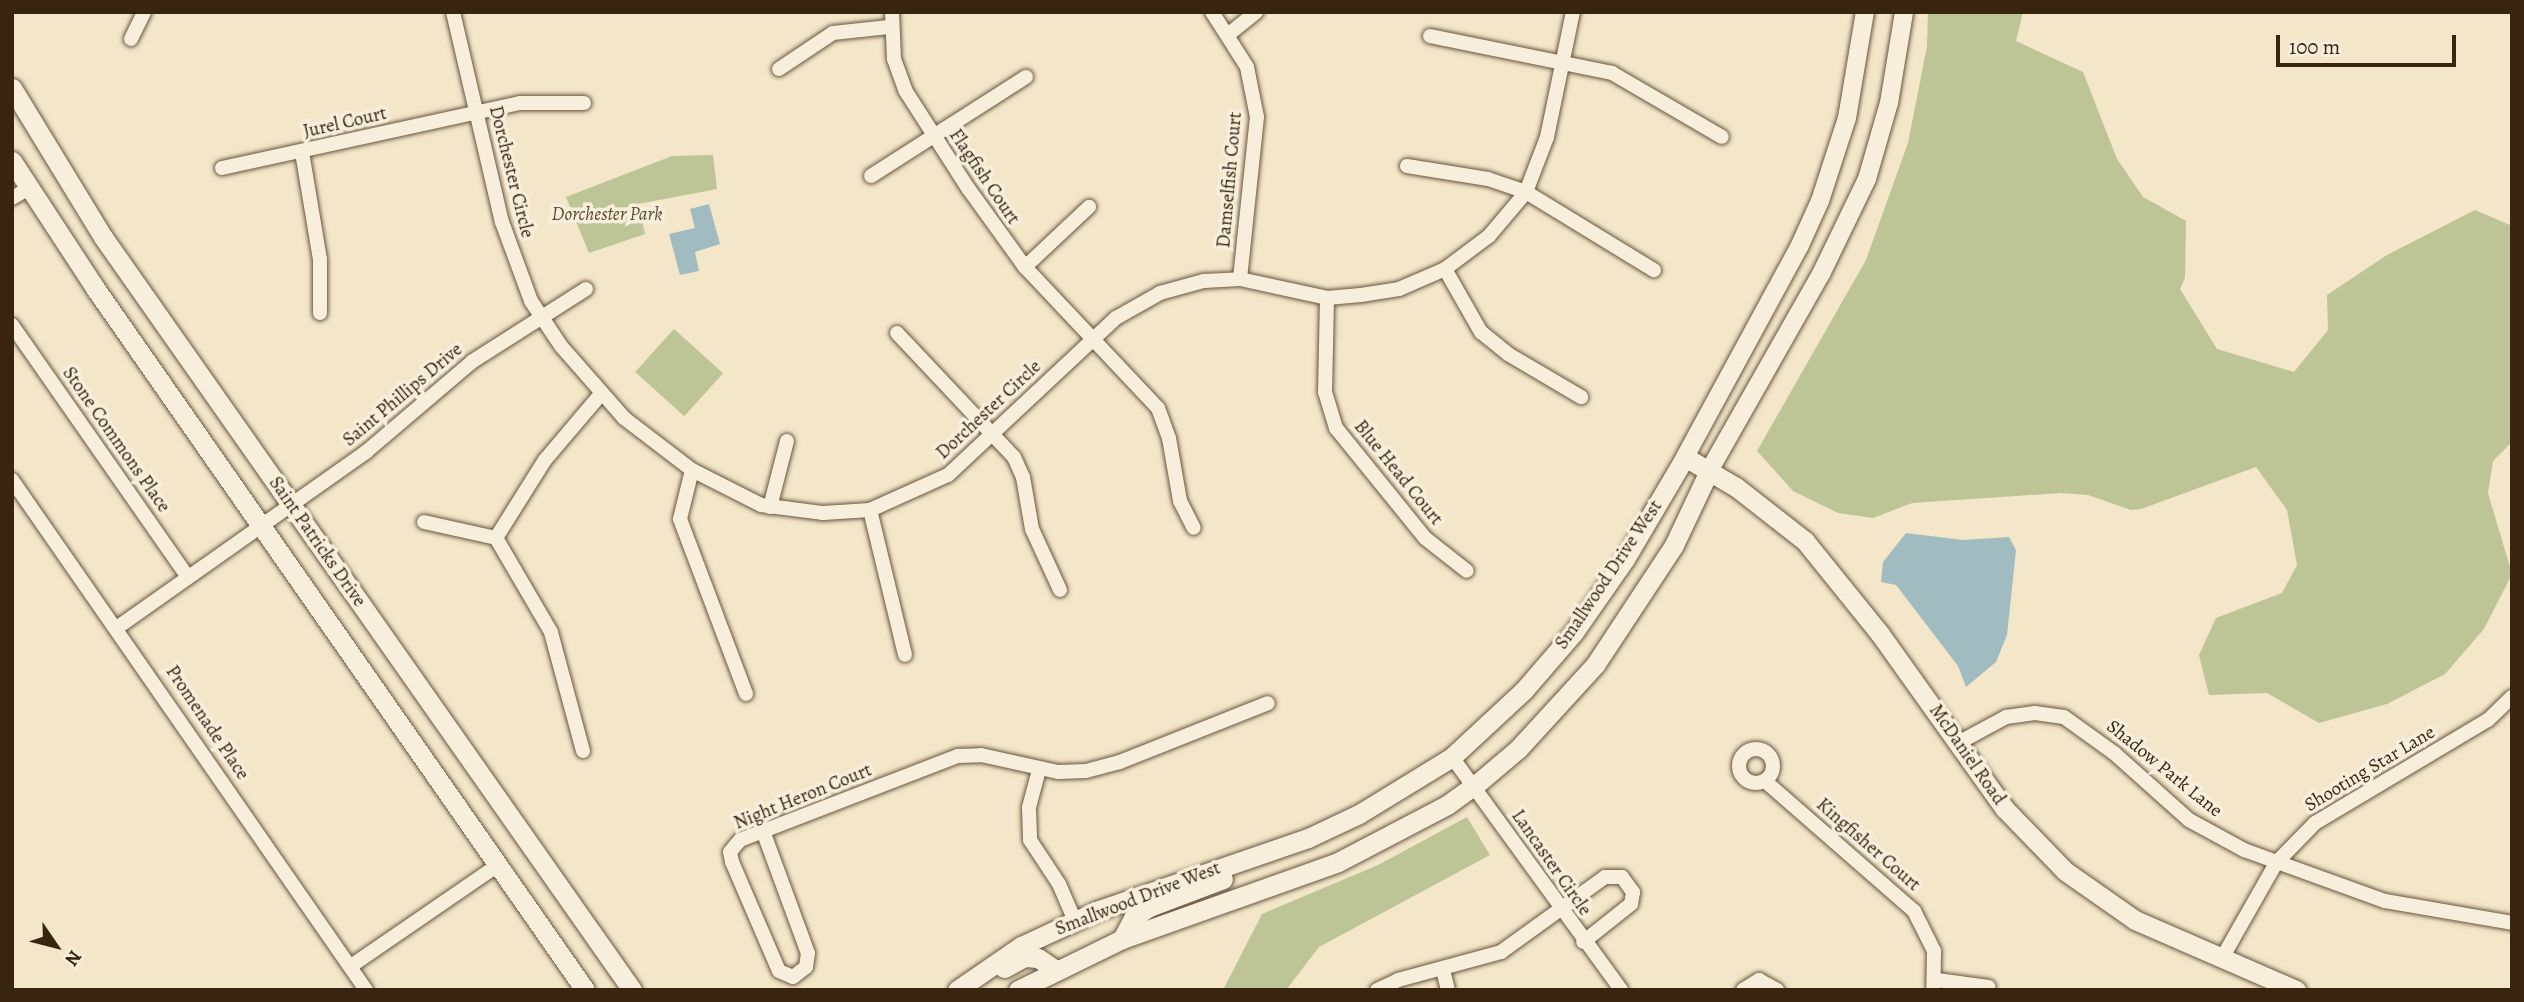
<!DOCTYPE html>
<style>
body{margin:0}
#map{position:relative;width:2524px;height:1002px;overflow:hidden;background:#f3e6c9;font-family:Alegreya,serif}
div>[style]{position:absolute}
.green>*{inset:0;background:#bdc495;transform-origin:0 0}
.water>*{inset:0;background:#a1bcc1}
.roads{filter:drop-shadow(0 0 2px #68553e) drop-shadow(0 0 2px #68553e)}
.minor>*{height:14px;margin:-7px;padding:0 7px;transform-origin:7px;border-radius:7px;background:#f7efdc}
.minor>.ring{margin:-7px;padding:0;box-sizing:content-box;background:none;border:14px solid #f7efdc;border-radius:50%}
.tertiary>*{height:18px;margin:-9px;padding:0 9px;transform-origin:9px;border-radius:9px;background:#f7efdc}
.secondary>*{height:19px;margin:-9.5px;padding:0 9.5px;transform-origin:9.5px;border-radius:9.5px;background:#f7efdc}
span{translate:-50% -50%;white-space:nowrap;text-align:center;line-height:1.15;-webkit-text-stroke:7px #f7efdc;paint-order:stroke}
.street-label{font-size:19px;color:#39250f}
.park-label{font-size:19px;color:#5a4d30;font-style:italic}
.frame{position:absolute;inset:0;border:14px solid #39250f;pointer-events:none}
.north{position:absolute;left:21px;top:911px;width:70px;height:70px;-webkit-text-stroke:5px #f7efdc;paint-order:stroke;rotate:125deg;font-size:19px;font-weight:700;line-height:28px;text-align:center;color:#39250f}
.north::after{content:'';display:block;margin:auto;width:24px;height:32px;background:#39250f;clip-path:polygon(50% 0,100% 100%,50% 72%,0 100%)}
.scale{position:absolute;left:2276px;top:35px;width:180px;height:32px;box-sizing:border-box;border:4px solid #39250f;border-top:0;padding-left:9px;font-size:21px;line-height:24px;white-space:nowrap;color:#39250f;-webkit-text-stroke:5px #f7efdc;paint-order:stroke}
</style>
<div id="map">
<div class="green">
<i style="clip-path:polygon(1928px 12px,2023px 12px,2016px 41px,2083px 72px,2117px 159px,2143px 197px,2186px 221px,2185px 278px,2180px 289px,2217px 349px,2294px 372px,2328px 330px,2327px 295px,2387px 255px,2475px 210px,2512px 226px,2512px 442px,2493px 461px,2488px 493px,2512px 574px,2484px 629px,2445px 674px,2387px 704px,2319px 723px,2267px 693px,2209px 695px,2199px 655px,2216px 618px,2282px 593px,2297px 565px,2287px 510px,2256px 467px,2141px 509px,2131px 510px,2088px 495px,2061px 493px,1912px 503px,1873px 518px,1838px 513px,1793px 491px,1757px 451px,1866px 260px,1908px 143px,1927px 46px)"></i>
<i style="clip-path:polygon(713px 155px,717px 189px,638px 204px,645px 234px,589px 253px,566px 197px,672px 156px)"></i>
<i style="left:674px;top:329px;width:66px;height:58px;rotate:42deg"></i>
<i style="clip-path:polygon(1467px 817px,1490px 855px,1319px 947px,1286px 990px,1223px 990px,1262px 914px,1378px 865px)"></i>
</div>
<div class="water">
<i style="clip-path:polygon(709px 204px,720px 244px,695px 252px,699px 271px,680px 275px,669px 234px,695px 228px,690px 209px)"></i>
<i style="clip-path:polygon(1906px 533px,1963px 540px,2009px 537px,2016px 550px,2007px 635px,1996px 662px,1966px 687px,1958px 666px,1896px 585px,1881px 582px,1883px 562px)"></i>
</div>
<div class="roads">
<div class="minor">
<i style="left:453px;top:12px;width:216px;rotate:76.9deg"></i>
<i style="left:502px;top:222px;width:84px;rotate:69.8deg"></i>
<i style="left:531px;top:301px;width:54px;rotate:56.3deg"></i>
<i style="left:561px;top:346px;width:96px;rotate:48.8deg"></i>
<i style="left:624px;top:418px;width:86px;rotate:37.4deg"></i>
<i style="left:692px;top:470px;width:77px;rotate:26.9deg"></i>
<i style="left:761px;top:505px;width:63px;rotate:7.4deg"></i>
<i style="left:823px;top:513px;width:47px;rotate:-3.7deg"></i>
<i style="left:870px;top:510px;width:85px;rotate:-24.2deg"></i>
<i style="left:948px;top:475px;width:230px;rotate:-43.1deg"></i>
<i style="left:1116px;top:318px;width:51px;rotate:-29.6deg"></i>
<i style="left:1160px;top:293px;width:46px;rotate:-15.3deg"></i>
<i style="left:1204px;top:281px;width:36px;rotate:-3deg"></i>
<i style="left:1240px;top:279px;width:89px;rotate:12.3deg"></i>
<i style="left:1327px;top:298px;width:34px;rotate:-5deg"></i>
<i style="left:1361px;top:295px;width:38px;rotate:-9deg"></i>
<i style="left:1399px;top:289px;width:50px;rotate:-23.5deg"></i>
<i style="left:1445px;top:269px;width:55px;rotate:-36.9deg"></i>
<i style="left:1489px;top:236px;width:57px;rotate:-49.9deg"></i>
<i style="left:1526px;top:192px;width:59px;rotate:-69.1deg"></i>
<i style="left:1547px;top:137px;width:128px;rotate:-78.3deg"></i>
<i style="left:892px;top:12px;width:47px;rotate:87.6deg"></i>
<i style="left:894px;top:59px;width:33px;rotate:70deg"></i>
<i style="left:905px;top:90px;width:117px;rotate:57.3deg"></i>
<i style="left:968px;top:188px;width:97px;rotate:54.2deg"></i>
<i style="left:1025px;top:267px;width:194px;rotate:46.7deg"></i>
<i style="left:1158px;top:408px;width:32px;rotate:70deg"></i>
<i style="left:1169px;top:438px;width:64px;rotate:80.1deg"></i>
<i style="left:1180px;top:501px;width:30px;rotate:63deg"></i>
<i style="left:1212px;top:12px;width:65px;rotate:57.5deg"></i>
<i style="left:1247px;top:67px;width:51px;rotate:78.7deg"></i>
<i style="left:1257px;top:117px;width:163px;rotate:96deg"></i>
<i style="left:1229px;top:34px;width:35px;rotate:-39deg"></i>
<i style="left:1430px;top:36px;width:186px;rotate:11.5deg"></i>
<i style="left:1612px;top:73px;width:127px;rotate:30.2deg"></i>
<i style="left:131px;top:39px;width:30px;rotate:-64deg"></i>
<i style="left:779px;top:69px;width:65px;rotate:-33.7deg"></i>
<i style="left:833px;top:33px;width:56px;rotate:-6.1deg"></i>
<i style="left:302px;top:152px;width:109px;rotate:80.5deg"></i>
<i style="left:320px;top:259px;width:54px;rotate:90deg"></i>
<i style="left:1407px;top:166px;width:82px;rotate:9.1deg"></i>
<i style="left:1488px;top:179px;width:40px;rotate:18.9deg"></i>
<i style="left:1526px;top:192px;width:150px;rotate:31.4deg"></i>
<i style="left:222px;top:168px;width:305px;rotate:-12.3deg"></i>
<i style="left:520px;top:103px;width:64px"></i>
<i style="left:871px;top:176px;width:184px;rotate:-32.6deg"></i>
<i style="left:12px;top:198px;width:20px;rotate:-30deg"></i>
<i style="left:1025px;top:267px;width:88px;rotate:-43.2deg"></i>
<i style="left:1445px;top:269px;width:73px;rotate:60.3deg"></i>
<i style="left:1481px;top:332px;width:35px;rotate:39deg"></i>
<i style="left:1508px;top:354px;width:85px;rotate:30.5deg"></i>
<i style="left:1327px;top:298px;width:94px;rotate:91.2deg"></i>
<i style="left:1325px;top:392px;width:38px;rotate:73deg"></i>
<i style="left:1336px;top:428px;width:141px;rotate:51deg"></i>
<i style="left:1425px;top:538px;width:53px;rotate:38.2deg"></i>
<i style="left:12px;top:325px;width:307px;rotate:55.1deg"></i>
<i style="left:897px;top:333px;width:170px;rotate:46.7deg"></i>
<i style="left:1014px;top:457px;width:22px;rotate:66deg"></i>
<i style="left:1023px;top:477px;width:53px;rotate:80.2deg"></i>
<i style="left:1032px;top:529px;width:67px;rotate:65.3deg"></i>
<i style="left:692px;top:470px;width:50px;rotate:103.8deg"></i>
<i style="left:680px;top:519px;width:187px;rotate:69.3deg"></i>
<i style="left:12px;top:480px;width:621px;rotate:55.23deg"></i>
<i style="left:770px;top:507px;width:68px;rotate:-75.6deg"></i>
<i style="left:870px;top:510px;width:149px;rotate:76.4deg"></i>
<i style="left:424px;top:522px;width:74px;rotate:12.5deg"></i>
<i style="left:118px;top:627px;width:304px;rotate:-35.2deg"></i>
<i style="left:366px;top:452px;width:140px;rotate:-40.4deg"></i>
<i style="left:473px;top:361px;width:134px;rotate:-32.5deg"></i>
<i style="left:1958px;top:743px;width:55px;rotate:-28.4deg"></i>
<i style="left:2006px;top:717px;width:29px;rotate:-8deg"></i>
<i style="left:2035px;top:713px;width:29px;rotate:8deg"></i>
<i style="left:2064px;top:717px;width:62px;rotate:35.8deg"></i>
<i style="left:2114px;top:753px;width:101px;rotate:41.8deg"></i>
<i style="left:2189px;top:820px;width:63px;rotate:28.6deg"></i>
<i style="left:2244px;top:850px;width:150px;rotate:19.9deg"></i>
<i style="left:2385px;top:901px;width:129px;rotate:9.8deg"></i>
<i class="ring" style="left:1739px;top:749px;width:20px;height:20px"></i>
<i style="left:583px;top:751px;width:123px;rotate:-105.1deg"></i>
<i style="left:551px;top:632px;width:109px;rotate:-120.3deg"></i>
<i style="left:496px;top:538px;width:92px;rotate:-57.9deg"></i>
<i style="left:545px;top:460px;width:87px;rotate:-49.7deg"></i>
<i style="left:1452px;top:757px;width:288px;rotate:54deg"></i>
<i style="left:1039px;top:770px;width:39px;rotate:105deg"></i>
<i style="left:1029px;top:808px;width:32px;rotate:88deg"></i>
<i style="left:1030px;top:840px;width:53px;rotate:56.6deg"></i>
<i style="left:1059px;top:884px;width:40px;rotate:66.6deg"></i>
<i style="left:1765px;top:781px;width:198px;rotate:41.1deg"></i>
<i style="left:1914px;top:911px;width:45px;rotate:63.4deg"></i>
<i style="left:1934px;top:951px;width:39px;rotate:91deg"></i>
<i style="left:763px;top:831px;width:130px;rotate:69.8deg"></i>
<i style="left:808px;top:953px;width:14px;rotate:98deg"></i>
<i style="left:806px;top:967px;width:16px;rotate:142deg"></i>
<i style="left:793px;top:977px;width:15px;rotate:-157deg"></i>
<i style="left:779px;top:971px;width:119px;rotate:-113.3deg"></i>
<i style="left:732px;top:862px;width:10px;rotate:-101deg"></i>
<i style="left:730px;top:852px;width:16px;rotate:-50deg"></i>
<i style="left:740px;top:840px;width:234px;rotate:-21.1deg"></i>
<i style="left:958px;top:756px;width:23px;rotate:-2deg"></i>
<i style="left:981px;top:755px;width:79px;rotate:12.4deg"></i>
<i style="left:1058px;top:772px;width:28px;rotate:-2deg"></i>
<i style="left:1086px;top:771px;width:35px;rotate:-15deg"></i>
<i style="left:1120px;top:762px;width:159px;rotate:-21.7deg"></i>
<i style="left:2221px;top:960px;width:112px;rotate:-60.4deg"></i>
<i style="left:2276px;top:863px;width:56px;rotate:-45.7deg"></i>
<i style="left:2315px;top:823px;width:201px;rotate:-30.8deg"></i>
<i style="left:2488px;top:720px;width:33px;rotate:-44deg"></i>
<i style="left:351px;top:966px;width:178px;rotate:-34.5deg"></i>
<i style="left:1443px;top:970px;width:21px;rotate:76deg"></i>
<i style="left:1937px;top:980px;width:52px;rotate:7.7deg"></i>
<i style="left:1377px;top:990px;width:23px;rotate:-25deg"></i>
<i style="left:1398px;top:980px;width:107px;rotate:-15.2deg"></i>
<i style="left:1501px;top:952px;width:128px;rotate:-35.8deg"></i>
<i style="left:1605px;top:877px;width:17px"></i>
<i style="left:1622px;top:877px;width:19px;rotate:54deg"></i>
<i style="left:1633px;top:892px;width:12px;rotate:99deg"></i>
<i style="left:1631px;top:904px;width:61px;rotate:141.6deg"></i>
<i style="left:1743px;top:990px;width:19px;rotate:-32deg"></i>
<i style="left:1759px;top:980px;width:21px;rotate:29deg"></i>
</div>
<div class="tertiary">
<i style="left:1685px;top:457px;width:241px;rotate:-61.5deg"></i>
<i style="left:1800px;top:245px;width:48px;rotate:-65.6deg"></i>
<i style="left:1820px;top:201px;width:87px;rotate:-72deg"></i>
<i style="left:1847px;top:118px;width:108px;rotate:-80.4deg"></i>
<i style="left:1709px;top:471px;width:227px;rotate:-60.4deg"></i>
<i style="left:1821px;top:274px;width:106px;rotate:-64.2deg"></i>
<i style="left:1867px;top:179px;width:79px;rotate:-73.9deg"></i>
<i style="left:1889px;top:103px;width:92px;rotate:-80.6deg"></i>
</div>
<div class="secondary">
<i style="left:12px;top:88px;width:175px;rotate:58.6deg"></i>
<i style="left:103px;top:237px;width:920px;rotate:54.91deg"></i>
<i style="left:12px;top:161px;width:152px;rotate:56.8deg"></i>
<i style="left:95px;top:288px;width:856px;rotate:55.08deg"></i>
<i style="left:1122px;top:939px;width:24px;rotate:-62deg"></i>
<i style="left:1133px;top:918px;width:19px;rotate:-35deg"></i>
<i style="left:1149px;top:907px;width:79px;rotate:-20.7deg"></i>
<i style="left:1004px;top:968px;width:24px;rotate:-28deg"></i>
<i style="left:1025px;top:957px;width:13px;rotate:4deg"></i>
<i style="left:1038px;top:958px;width:22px;rotate:34deg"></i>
<i style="left:957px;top:990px;width:78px;rotate:-34.5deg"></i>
<i style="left:1021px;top:946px;width:86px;rotate:-24.8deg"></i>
<i style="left:1099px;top:910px;width:221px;rotate:-19deg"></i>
<i style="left:1308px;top:838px;width:56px;rotate:-25.2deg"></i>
<i style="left:1359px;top:814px;width:109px;rotate:-31.5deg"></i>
<i style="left:1452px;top:757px;width:98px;rotate:-42.9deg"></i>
<i style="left:1524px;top:690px;width:77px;rotate:-49.2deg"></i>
<i style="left:1574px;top:632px;width:89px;rotate:-55.1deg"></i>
<i style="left:1625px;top:559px;width:118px;rotate:-59.5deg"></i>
<i style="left:1685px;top:457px;width:59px;rotate:30.5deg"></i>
<i style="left:1736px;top:487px;width:88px;rotate:38deg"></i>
<i style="left:1805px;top:541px;width:119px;rotate:51.1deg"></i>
<i style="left:1880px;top:634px;width:215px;rotate:54.5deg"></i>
<i style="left:2005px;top:809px;width:86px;rotate:45.9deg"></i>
<i style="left:2065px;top:871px;width:85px;rotate:35deg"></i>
<i style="left:2135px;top:920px;width:176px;rotate:23.5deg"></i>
<i style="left:1018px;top:990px;width:116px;rotate:-26.1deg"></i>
<i style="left:1122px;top:939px;width:229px;rotate:-19.6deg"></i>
<i style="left:1338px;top:862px;width:123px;rotate:-27.6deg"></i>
<i style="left:1447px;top:805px;width:39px;rotate:-36deg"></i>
<i style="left:1479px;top:782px;width:51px;rotate:-40.2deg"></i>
<i style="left:1518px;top:749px;width:114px;rotate:-47.5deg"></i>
<i style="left:1595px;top:665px;width:144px;rotate:-56.6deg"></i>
<i style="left:1674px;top:545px;width:82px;rotate:-64.7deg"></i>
</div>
</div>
<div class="street-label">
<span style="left:345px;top:123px;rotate:-13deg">Jurel Court</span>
<span style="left:511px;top:172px;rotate:76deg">Dorchester Circle</span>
<span style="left:984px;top:177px;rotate:56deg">Flagfish Court</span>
<span style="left:1230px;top:180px;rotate:-85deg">Damselfish Court</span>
<span style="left:403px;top:395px;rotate:-40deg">Saint Phillips Drive</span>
<span style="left:989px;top:410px;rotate:-43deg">Dorchester Circle</span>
<span style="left:116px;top:440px;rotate:55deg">Stone Commons Place</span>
<span style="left:1398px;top:473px;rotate:51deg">Blue Head Court</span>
<span style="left:317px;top:542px;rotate:55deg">Saint Patricks Drive</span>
<span style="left:1609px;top:575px;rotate:-56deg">Smallwood Drive West</span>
<span style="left:207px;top:723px;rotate:56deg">Promenade Place</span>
<span style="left:1967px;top:755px;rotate:55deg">McDaniel Road</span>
<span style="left:2164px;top:769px;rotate:39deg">Shadow Park Lane</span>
<span style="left:2370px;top:769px;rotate:-31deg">Shooting Star Lane</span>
<span style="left:803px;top:797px;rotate:-22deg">Night Heron Court</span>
<span style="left:1868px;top:845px;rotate:41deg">Kingfisher Court</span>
<span style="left:1551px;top:863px;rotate:55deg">Lancaster Circle</span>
<span style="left:1138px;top:899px;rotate:-21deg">Smallwood Drive West</span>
</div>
<div class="park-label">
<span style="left:607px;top:215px">Dorchester Park</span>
</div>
<div class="frame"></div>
<div class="north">N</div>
<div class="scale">100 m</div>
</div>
